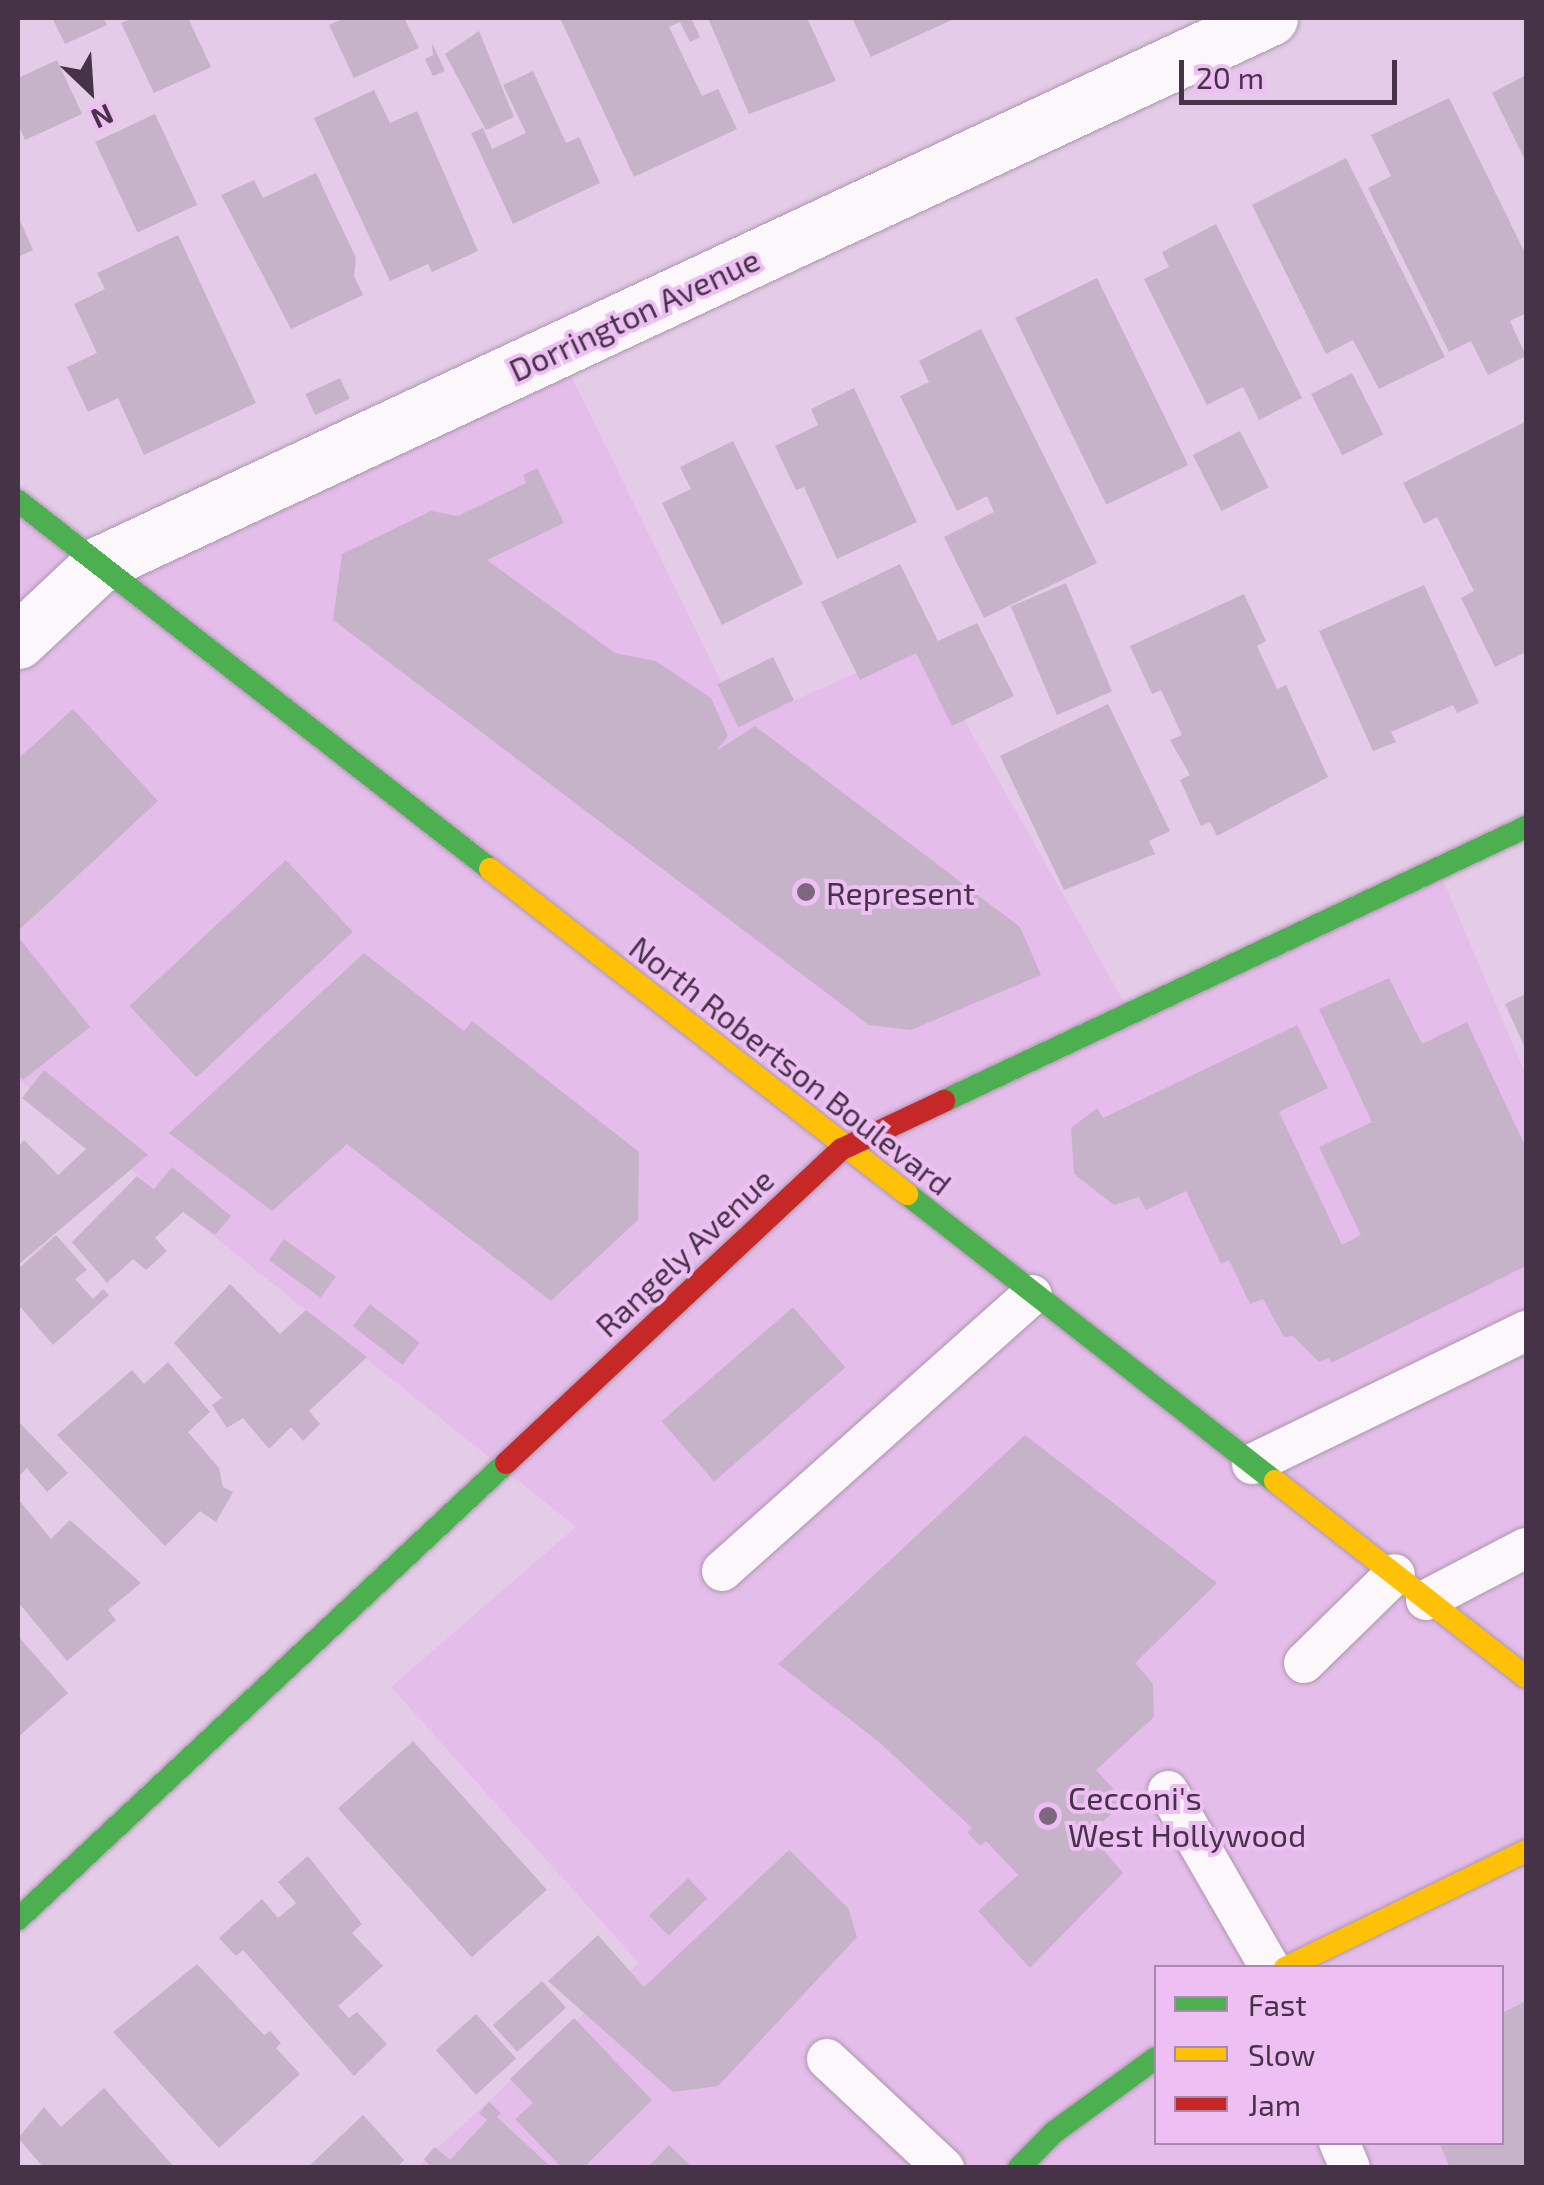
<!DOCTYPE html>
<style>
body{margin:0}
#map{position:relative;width:1544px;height:2185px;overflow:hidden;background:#e4cbe7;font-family:"Exo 2",sans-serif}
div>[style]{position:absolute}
.built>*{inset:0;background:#e5bdea}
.building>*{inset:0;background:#c7b3c9;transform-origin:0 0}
.roads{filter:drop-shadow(0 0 2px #aa97ad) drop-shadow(0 0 2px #aa97ad)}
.lane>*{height:40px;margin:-20px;padding:0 20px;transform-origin:20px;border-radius:20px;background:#fbf7fb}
.street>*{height:55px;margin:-27.5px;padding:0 27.5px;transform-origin:27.5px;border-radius:27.5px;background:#fbf7fb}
.fast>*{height:22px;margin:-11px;padding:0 11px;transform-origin:11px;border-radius:11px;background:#4caf50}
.slow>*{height:22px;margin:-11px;padding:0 11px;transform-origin:11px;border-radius:11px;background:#ffc107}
.jam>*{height:22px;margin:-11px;padding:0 11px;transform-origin:11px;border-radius:11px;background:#c62828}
.dots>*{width:28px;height:28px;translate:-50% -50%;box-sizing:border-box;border:5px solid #edbff3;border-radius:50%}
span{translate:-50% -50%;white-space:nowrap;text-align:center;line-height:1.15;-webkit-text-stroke:8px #edbff3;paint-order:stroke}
.street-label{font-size:32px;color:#463348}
.poi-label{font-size:32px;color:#463348}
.left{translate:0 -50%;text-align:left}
.frame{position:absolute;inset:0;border:20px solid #463348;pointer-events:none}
.legend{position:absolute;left:1154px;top:1965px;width:350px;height:180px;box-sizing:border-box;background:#edbff3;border:2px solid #aa87af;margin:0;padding:12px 18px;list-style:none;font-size:30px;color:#463348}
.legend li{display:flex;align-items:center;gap:20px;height:50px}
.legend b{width:50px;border:2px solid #aa87af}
.north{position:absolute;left:40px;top:40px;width:100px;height:100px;-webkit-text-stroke:8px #edbff3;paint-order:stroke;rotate:155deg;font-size:28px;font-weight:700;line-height:40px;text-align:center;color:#463348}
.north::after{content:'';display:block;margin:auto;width:35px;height:45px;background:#463348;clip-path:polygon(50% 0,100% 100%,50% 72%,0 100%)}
.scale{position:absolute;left:1179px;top:60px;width:218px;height:45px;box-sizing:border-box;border:5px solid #463348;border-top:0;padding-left:12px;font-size:30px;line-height:35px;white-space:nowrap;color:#463348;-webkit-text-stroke:8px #edbff3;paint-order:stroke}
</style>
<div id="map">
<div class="built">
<i style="clip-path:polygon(evenodd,559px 351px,742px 724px,921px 644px,1132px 1016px,1437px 866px,1526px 1075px,1526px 2167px,417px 2167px,639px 1963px,391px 1687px,576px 1527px,18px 1079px,18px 501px,107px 568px,559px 351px,1156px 1968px,1502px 1968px,1502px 2142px,1156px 2142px,1156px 1968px)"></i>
</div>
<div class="building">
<i style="clip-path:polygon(52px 18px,103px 18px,107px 25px,65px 44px)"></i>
<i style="clip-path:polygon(134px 18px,188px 18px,211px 67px,154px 93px,121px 23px)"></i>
<i style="clip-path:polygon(345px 18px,404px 18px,419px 48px,354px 78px,329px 25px)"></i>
<i style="clip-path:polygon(560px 18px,691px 18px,700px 37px,690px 42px,680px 22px,669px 27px,702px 96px,718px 89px,737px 129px,634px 177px)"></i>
<i style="clip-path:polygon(708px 18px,807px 18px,836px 81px,749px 114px)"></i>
<i style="clip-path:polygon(852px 18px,956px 18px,871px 57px)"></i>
<i style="clip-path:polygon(479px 31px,514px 117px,486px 130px,445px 54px)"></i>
<i style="clip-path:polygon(432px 43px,445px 71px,433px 76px,425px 59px,433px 55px)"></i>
<i style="clip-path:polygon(57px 60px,82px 114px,25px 140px,18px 124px,18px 78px)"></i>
<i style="clip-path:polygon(533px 71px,566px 143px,579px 137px,600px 183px,513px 224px,471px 133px,483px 128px,492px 149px,526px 133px,503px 85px)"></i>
<i style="clip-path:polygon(1526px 75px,1526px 162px,1492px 93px)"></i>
<i style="clip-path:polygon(374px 90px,390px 123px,417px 111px,478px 251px,432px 272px,428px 264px,390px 281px,314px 118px)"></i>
<i style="clip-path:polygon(1449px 98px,1526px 255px,1526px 313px,1510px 321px,1526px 356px,1488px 375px,1471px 341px,1449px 352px,1368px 188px,1391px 176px,1371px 135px)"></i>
<i style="left:155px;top:114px;width:100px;height:66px;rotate:65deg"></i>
<i style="clip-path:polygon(1346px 158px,1445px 357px,1379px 389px,1353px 340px,1326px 354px,1252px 205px)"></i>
<i style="clip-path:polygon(316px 173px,356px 258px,354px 276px,363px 295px,291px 329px,221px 195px,254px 180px,263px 198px)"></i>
<i style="clip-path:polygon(18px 216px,33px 250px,18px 257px)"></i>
<i style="clip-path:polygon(1216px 224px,1302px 398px,1259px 420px,1243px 387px,1207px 405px,1144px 279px,1169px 267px,1162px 252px)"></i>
<i style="clip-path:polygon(178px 235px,256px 403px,144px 455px,118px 398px,88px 412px,67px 367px,97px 353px,74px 304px,105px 289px,97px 273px)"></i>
<i style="left:1097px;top:278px;width:208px;height:91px;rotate:64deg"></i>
<i style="clip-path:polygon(981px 329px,1097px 563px,984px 618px,944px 537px,994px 512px,987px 496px,957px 511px,900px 396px,929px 382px,919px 361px)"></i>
<i style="left:1352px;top:373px;width:69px;height:46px;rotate:63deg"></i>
<i style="left:340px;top:378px;width:23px;height:38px;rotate:65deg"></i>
<i style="clip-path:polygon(854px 388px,917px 522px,837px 559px,804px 487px,796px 490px,775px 446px,818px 425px,811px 409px)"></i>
<i style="clip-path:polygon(1525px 422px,1526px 652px,1495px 667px,1461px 598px,1474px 591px,1437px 517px,1424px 524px,1403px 483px)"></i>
<i style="left:1240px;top:431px;width:63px;height:53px;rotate:63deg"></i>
<i style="clip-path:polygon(733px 441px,803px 584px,722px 625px,662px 503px,691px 489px,680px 467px)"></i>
<i style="clip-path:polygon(537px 468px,564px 523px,487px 560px,615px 653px,656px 661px,711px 698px,728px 736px,716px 751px,755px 726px,1020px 927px,1041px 975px,911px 1030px,869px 1025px,333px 620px,342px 554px,431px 511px,458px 516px,526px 483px,523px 475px)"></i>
<i style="clip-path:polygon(900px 564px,938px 641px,977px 623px,1014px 696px,952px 726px,916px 653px,860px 680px,821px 602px)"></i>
<i style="left:1066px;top:583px;width:118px;height:60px;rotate:67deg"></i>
<i style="clip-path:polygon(1424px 585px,1479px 703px,1457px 713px,1453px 705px,1391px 732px,1396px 742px,1373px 751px,1319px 631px)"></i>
<i style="clip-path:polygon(1244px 594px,1266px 641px,1257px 646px,1277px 689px,1286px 685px,1328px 777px,1217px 836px,1210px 822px,1201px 826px,1180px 780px,1190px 775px,1170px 740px,1182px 735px,1161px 690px,1152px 694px,1130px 646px)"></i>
<i style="left:773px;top:657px;width:48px;height:62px;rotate:64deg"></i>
<i style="clip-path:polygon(1108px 704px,1170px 831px,1149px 841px,1155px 854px,1064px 890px,1000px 756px)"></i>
<i style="clip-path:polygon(73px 709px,158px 801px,18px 931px,18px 759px)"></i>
<i style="left:286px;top:860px;width:98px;height:214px;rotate:47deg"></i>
<i style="clip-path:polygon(20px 939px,90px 1027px,23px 1080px,18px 1075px)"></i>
<i style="clip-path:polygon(364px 953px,464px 1031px,472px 1021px,639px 1152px,638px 1220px,551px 1301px,347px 1144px,272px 1211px,169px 1133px)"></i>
<i style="clip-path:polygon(1389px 978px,1422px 1044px,1467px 1022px,1526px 1148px,1526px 1266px,1331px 1363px,1329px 1358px,1319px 1362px,1293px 1336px,1284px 1337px,1263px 1299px,1250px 1304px,1229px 1260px,1221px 1264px,1186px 1191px,1146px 1210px,1139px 1197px,1114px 1205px,1074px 1174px,1071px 1128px,1097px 1108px,1103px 1118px,1297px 1025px,1328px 1088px,1279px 1112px,1342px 1245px,1361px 1235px,1319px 1147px,1372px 1122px,1319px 1009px)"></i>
<i style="clip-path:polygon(1526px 994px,1526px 1050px,1505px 1004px)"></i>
<i style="clip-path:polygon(44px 1070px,148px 1155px,18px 1265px,18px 1147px,24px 1140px,58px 1175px,86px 1149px,22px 1098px)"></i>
<i style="clip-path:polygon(172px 1167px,231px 1216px,215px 1235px,183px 1212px,155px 1238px,167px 1251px,146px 1270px,133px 1259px,107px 1283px,72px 1242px,137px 1176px,154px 1189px)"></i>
<i style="clip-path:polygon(56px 1235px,87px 1270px,75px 1279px,93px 1299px,103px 1289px,109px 1295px,53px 1345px,18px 1304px,18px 1269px)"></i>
<i style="left:284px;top:1239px;width:64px;height:26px;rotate:36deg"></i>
<i style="clip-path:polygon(230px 1284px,280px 1334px,306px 1310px,367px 1357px,309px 1411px,320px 1424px,303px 1441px,291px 1427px,269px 1449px,243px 1418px,227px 1428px,212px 1405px,222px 1398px,174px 1343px)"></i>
<i style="left:370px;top:1304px;width:63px;height:28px;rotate:38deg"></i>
<i style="left:793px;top:1307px;width:80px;height:174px;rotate:49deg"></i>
<i style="clip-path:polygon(168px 1362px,210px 1412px,188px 1432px,219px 1468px,223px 1487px,233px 1492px,216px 1522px,200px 1511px,165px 1546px,57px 1435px,132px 1370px,144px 1384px)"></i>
<i style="clip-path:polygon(18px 1421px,68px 1473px,47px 1492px,27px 1468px,18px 1477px)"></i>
<i style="clip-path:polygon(1025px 1435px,1217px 1583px,1135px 1663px,1153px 1684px,1154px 1717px,1096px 1770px,1125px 1801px,1090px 1834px,1123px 1873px,1030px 1968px,978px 1911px,1018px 1875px,986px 1841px,980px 1846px,967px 1832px,972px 1828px,879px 1742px,778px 1664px)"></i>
<i style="clip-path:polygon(18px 1499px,51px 1539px,70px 1520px,141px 1583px,108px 1610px,116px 1620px,67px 1661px,18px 1602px)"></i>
<i style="clip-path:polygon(18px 1636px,68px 1693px,18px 1737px)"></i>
<i style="left:413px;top:1741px;width:200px;height:101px;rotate:48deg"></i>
<i style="clip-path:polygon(789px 1850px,848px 1908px,857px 1937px,718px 2086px,673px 2092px,548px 1981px,598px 1935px,644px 1987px)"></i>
<i style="clip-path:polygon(308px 1856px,362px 1924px,352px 1933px,383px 1966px,338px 2006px,349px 2018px,357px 2012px,387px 2044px,354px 2076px,243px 1950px,236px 1956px,219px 1938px,262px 1899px,278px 1918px,296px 1903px,278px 1882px)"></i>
<i style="left:688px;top:1878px;width:28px;height:54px;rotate:46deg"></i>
<i style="clip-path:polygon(197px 1964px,264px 2035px,270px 2031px,281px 2043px,276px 2048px,300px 2074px,219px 2148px,113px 2032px)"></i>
<i style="left:542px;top:1981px;width:36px;height:66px;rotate:48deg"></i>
<i style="clip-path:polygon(1526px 2001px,1526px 2168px,1450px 2168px,1439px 2142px,1502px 2142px,1502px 2013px)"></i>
<i style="left:476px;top:2014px;width:60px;height:54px;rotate:48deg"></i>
<i style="clip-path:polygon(574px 2018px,652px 2100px,583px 2168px,562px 2168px,515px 2119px,533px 2103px,510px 2079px)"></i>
<i style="clip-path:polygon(104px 2088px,175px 2168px,44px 2168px,18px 2138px,44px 2107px,61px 2127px)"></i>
<i style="clip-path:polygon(489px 2102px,501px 2113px,497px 2117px,552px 2168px,432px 2168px,424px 2159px,435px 2147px,450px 2160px,487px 2120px,479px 2113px)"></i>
<i style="clip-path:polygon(363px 2115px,404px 2160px,396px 2168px,307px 2168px)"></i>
<i style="clip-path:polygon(669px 2145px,693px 2168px,647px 2168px)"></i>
</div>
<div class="roads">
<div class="lane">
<i style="left:1252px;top:1464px;width:305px;rotate:-25.9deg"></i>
<i style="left:722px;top:1571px;width:415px;rotate:-41.7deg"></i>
<i style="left:1426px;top:1600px;width:113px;rotate:-27.5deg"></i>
<i style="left:1304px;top:1663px;width:127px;rotate:-44.4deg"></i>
<i style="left:1168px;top:1791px;width:204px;rotate:60deg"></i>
<i style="left:827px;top:2059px;width:160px;rotate:43deg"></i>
<i style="left:1339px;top:2142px;width:28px;rotate:67deg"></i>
</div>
<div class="street">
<i style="left:18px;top:641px;width:114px;rotate:-43.2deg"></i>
<i style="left:101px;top:563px;width:1290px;rotate:-25deg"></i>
</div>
<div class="fast">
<i style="left:18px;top:501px;width:599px;rotate:37.94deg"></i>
<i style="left:944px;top:1101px;width:643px;rotate:-25.21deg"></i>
<i style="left:907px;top:1194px;width:467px;rotate:38deg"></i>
<i style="left:18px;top:1919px;width:668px;rotate:-43.06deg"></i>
<i style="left:1019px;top:2168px;width:49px;rotate:-45.8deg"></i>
<i style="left:1053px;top:2133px;width:127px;rotate:-36.1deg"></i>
</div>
<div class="slow">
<i style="left:490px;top:869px;width:529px;rotate:37.93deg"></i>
<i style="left:1275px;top:1481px;width:318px;rotate:38deg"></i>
<i style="left:1285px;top:1968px;width:268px;rotate:-25.9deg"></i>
</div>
<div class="jam">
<i style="left:506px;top:1463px;width:460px;rotate:-43.1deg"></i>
<i style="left:842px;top:1149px;width:113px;rotate:-25.2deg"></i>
</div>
</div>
<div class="dots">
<i style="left:806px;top:892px;background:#7d6880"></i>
<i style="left:1048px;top:1816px;background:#7d6880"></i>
</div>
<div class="street-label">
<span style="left:634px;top:314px;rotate:-25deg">Dorrington Avenue</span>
<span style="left:791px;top:1065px;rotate:38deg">North Robertson Boulevard</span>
<span style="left:684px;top:1252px;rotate:-43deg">Rangely Avenue</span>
</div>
<div class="poi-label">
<span class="left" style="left:826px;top:892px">Represent</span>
<span class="left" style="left:1068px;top:1816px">Cecconi's<br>West Hollywood</span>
</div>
<div class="frame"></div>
<ul class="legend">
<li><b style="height:12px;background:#4caf50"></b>Fast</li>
<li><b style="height:12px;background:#ffc107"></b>Slow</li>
<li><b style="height:12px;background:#c62828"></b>Jam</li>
</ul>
<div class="north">N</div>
<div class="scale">20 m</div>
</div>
